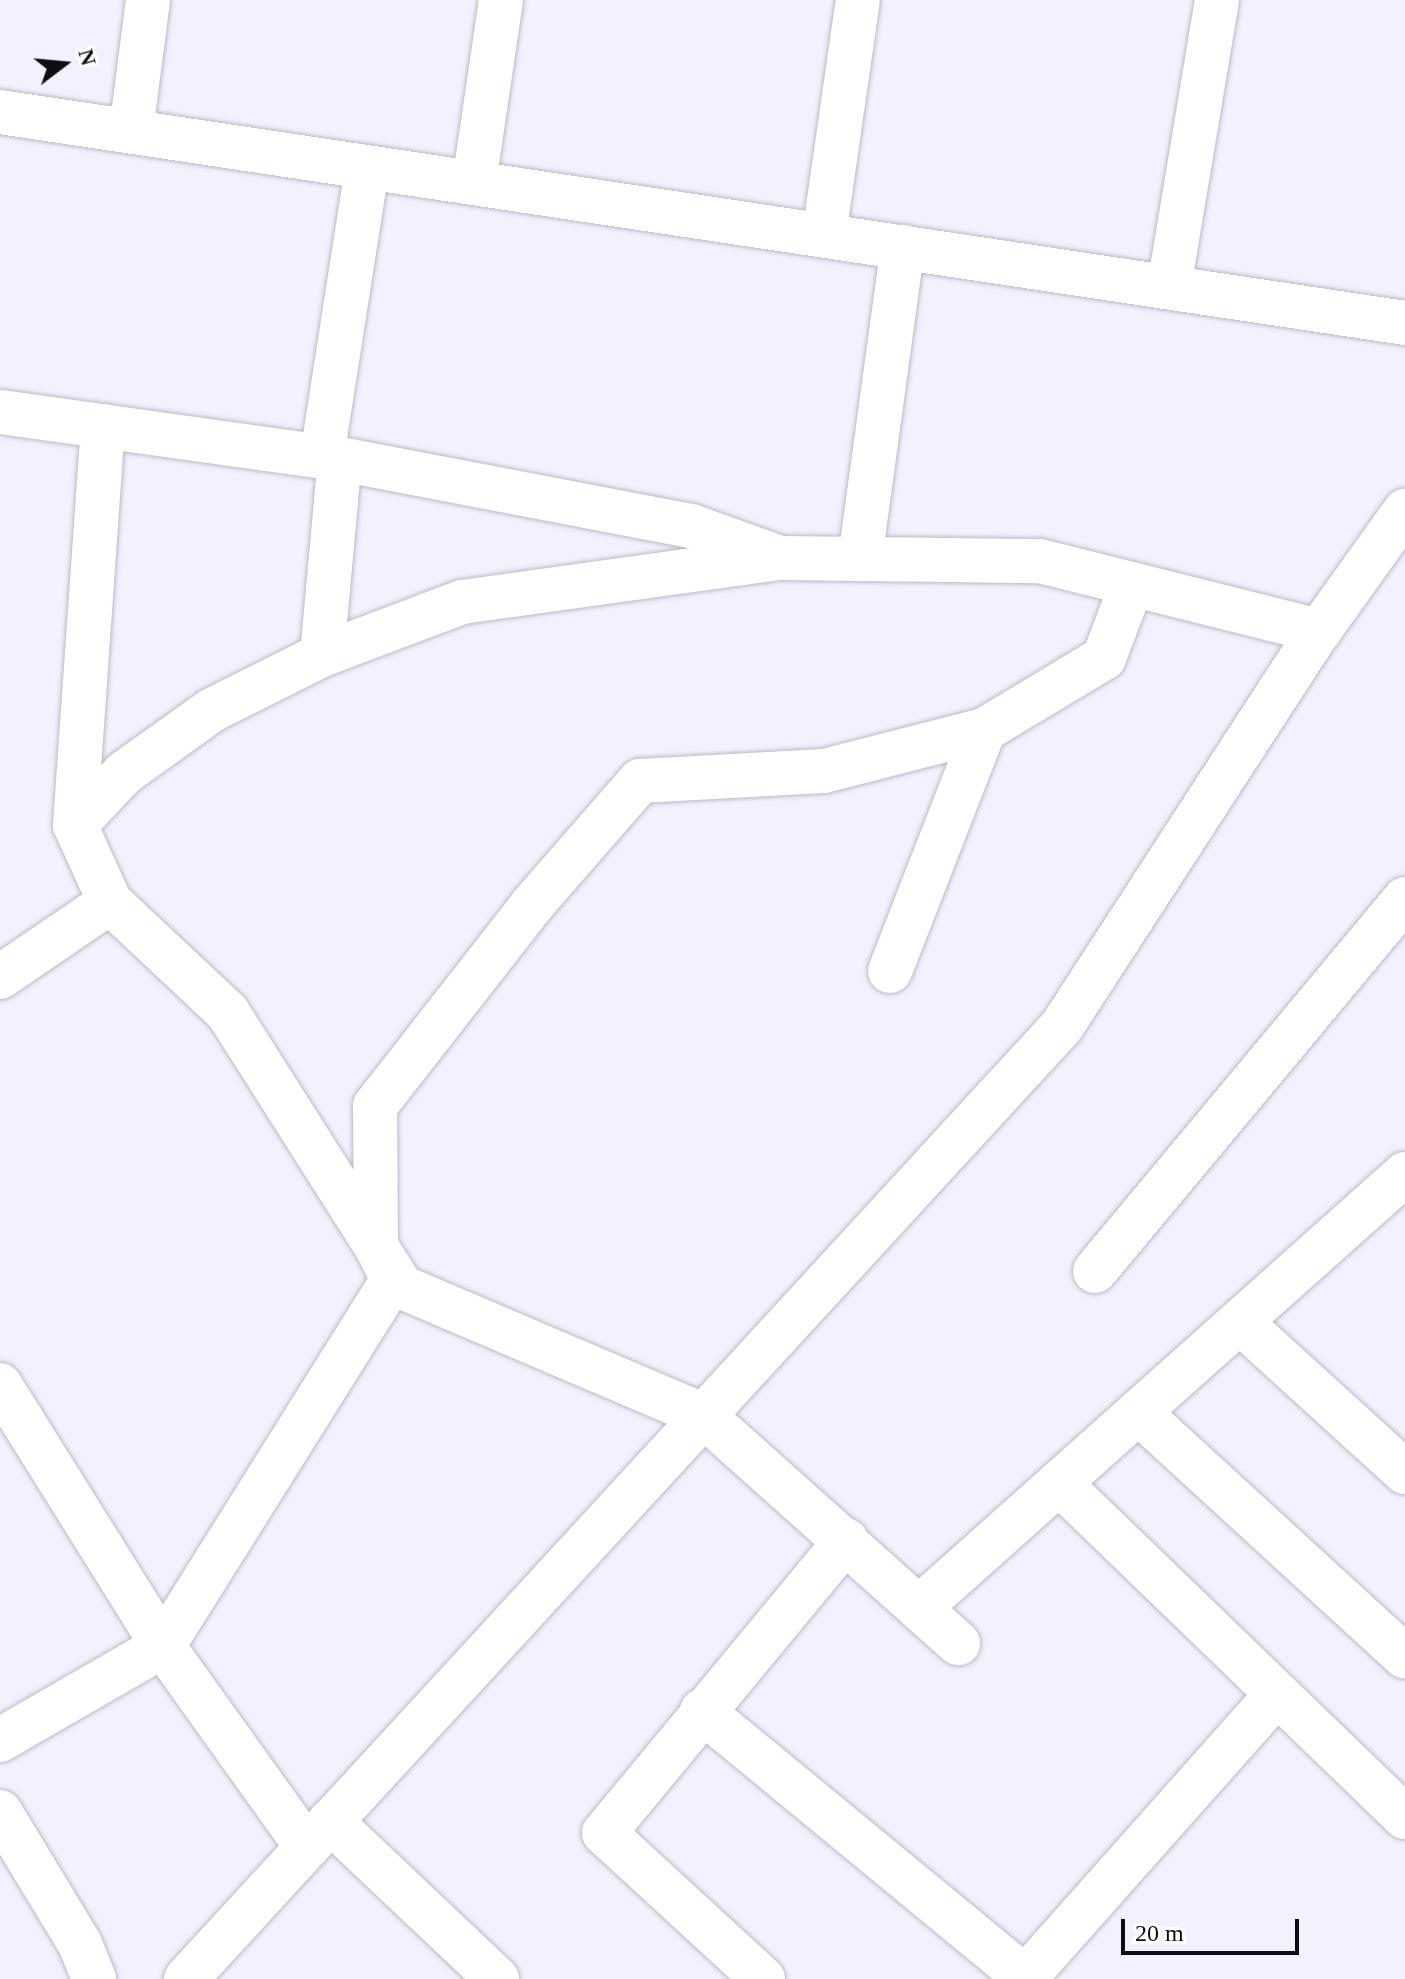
<!DOCTYPE html>
<style>
body{margin:0}
#map{position:relative;width:1405px;height:1979px;overflow:hidden;background:#f1f2fd;font-family:"Times New Roman",serif}
div>[style]{position:absolute}
.roads{filter:drop-shadow(0 0 2px #babbc6) drop-shadow(0 0 2px #babbc6)}
.street>*{height:44px;margin:-22px;padding:0 22px;transform-origin:22px;border-radius:22px;background:#fff}
span{translate:-50% -50%;white-space:nowrap;text-align:center;line-height:1.15;-webkit-text-stroke:6px #fff;paint-order:stroke}
.north{position:absolute;left:24px;top:24px;width:80px;height:80px;-webkit-text-stroke:6px #fff;paint-order:stroke;rotate:74deg;font-size:22px;font-weight:700;line-height:32px;text-align:center;color:#0e0e12}
.north::after{content:'';display:block;margin:auto;width:28px;height:36px;background:#0e0e12;clip-path:polygon(50% 0,100% 100%,50% 72%,0 100%)}
.scale{position:absolute;left:1121px;top:1919px;width:178px;height:36px;box-sizing:border-box;border:4px solid #0e0e12;border-top:0;padding-left:10px;font-size:24px;line-height:28px;white-space:nowrap;color:#0e0e12;-webkit-text-stroke:6px #fff;paint-order:stroke}
</style>
<div id="map">
<div class="roads">
<div class="street">
<i style="left:0;top:112px;width:1421px;rotate:8.54deg"></i>
<i style="left:131px;top:131px;width:132px;rotate:-82.6deg"></i>
<i style="left:474px;top:183px;width:185px;rotate:-81.6deg"></i>
<i style="left:824px;top:235px;width:237px;rotate:-81.8deg"></i>
<i style="left:1169px;top:287px;width:291px;rotate:-80.5deg"></i>
<i style="left:0;top:412px;width:343px;rotate:7.9deg"></i>
<i style="left:340px;top:459px;width:357px;rotate:10.8deg"></i>
<i style="left:691px;top:526px;width:89px;rotate:19.7deg"></i>
<i style="left:322px;top:456px;width:292px;rotate:-81.1deg"></i>
<i style="left:860px;top:559px;width:315px;rotate:-82.2deg"></i>
<i style="left:322px;top:655px;width:197px;rotate:-84.8deg"></i>
<i style="left:75px;top:825px;width:400px;rotate:-86deg"></i>
<i style="left:110px;top:902px;width:162px;rotate:43.2deg"></i>
<i style="left:228px;top:1013px;width:325px;rotate:57.6deg"></i>
<i style="left:402px;top:1287px;width:328px;rotate:23.1deg"></i>
<i style="left:704px;top:1416px;width:341px;rotate:41.8deg"></i>
<i style="left:890px;top:971px;width:259px;rotate:-68.7deg"></i>
<i style="left:0;top:977px;width:133px;rotate:-34.3deg"></i>
<i style="left:110px;top:902px;width:85px;rotate:-114.4deg"></i>
<i style="left:75px;top:825px;width:71px;rotate:-46.7deg"></i>
<i style="left:124px;top:773px;width:108px;rotate:-35.6deg"></i>
<i style="left:212px;top:710px;width:123px;rotate:-26.6deg"></i>
<i style="left:322px;top:655px;width:150px;rotate:-20.7deg"></i>
<i style="left:462px;top:602px;width:322px;rotate:-7.9deg"></i>
<i style="left:781px;top:558px;width:259px;rotate:0.7deg"></i>
<i style="left:1040px;top:561px;width:288px;rotate:14.1deg"></i>
<i style="left:1095px;top:1271px;width:484px;rotate:-50.2deg"></i>
<i style="left:1240px;top:1322px;width:223px;rotate:42.3deg"></i>
<i style="left:0;top:1385px;width:308px;rotate:58deg"></i>
<i style="left:163px;top:1646px;width:247px;rotate:54.4deg"></i>
<i style="left:1138px;top:1412px;width:362px;rotate:42.5deg"></i>
<i style="left:1059px;top:1483px;width:481px;rotate:44deg"></i>
<i style="left:920px;top:1607px;width:650px;rotate:-41.76deg"></i>
<i style="left:702px;top:1711px;width:421px;rotate:39.5deg"></i>
<i style="left:0;top:1740px;width:188px;rotate:-30deg"></i>
<i style="left:163px;top:1646px;width:432px;rotate:-57.9deg"></i>
<i style="left:393px;top:1280px;width:39px;rotate:-116deg"></i>
<i style="left:376px;top:1245px;width:139px;rotate:-90.4deg"></i>
<i style="left:375px;top:1106px;width:254px;rotate:-52deg"></i>
<i style="left:531px;top:906px;width:166px;rotate:-48.9deg"></i>
<i style="left:640px;top:781px;width:184px;rotate:-3.1deg"></i>
<i style="left:824px;top:771px;width:165px;rotate:-14.4deg"></i>
<i style="left:984px;top:730px;width:140px;rotate:-31deg"></i>
<i style="left:1104px;top:658px;width:79px;rotate:-69.3deg"></i>
<i style="left:0;top:1812px;width:154px;rotate:58.8deg"></i>
<i style="left:80px;top:1944px;width:38px;rotate:68deg"></i>
<i style="left:330px;top:1821px;width:230px;rotate:43.4deg"></i>
<i style="left:186px;top:1979px;width:1294px;rotate:-47.41deg"></i>
<i style="left:1062px;top:1026px;width:471px;rotate:-57deg"></i>
<i style="left:1319px;top:631px;width:148px;rotate:-54.4deg"></i>
<i style="left:763px;top:1979px;width:216px;rotate:-137.4deg"></i>
<i style="left:604px;top:1833px;width:380px;rotate:-50.4deg"></i>
<i style="left:1024px;top:1979px;width:380px;rotate:-48.4deg"></i>
</div>
</div>
<div class="north">N</div>
<div class="scale">20 m</div>
</div>
